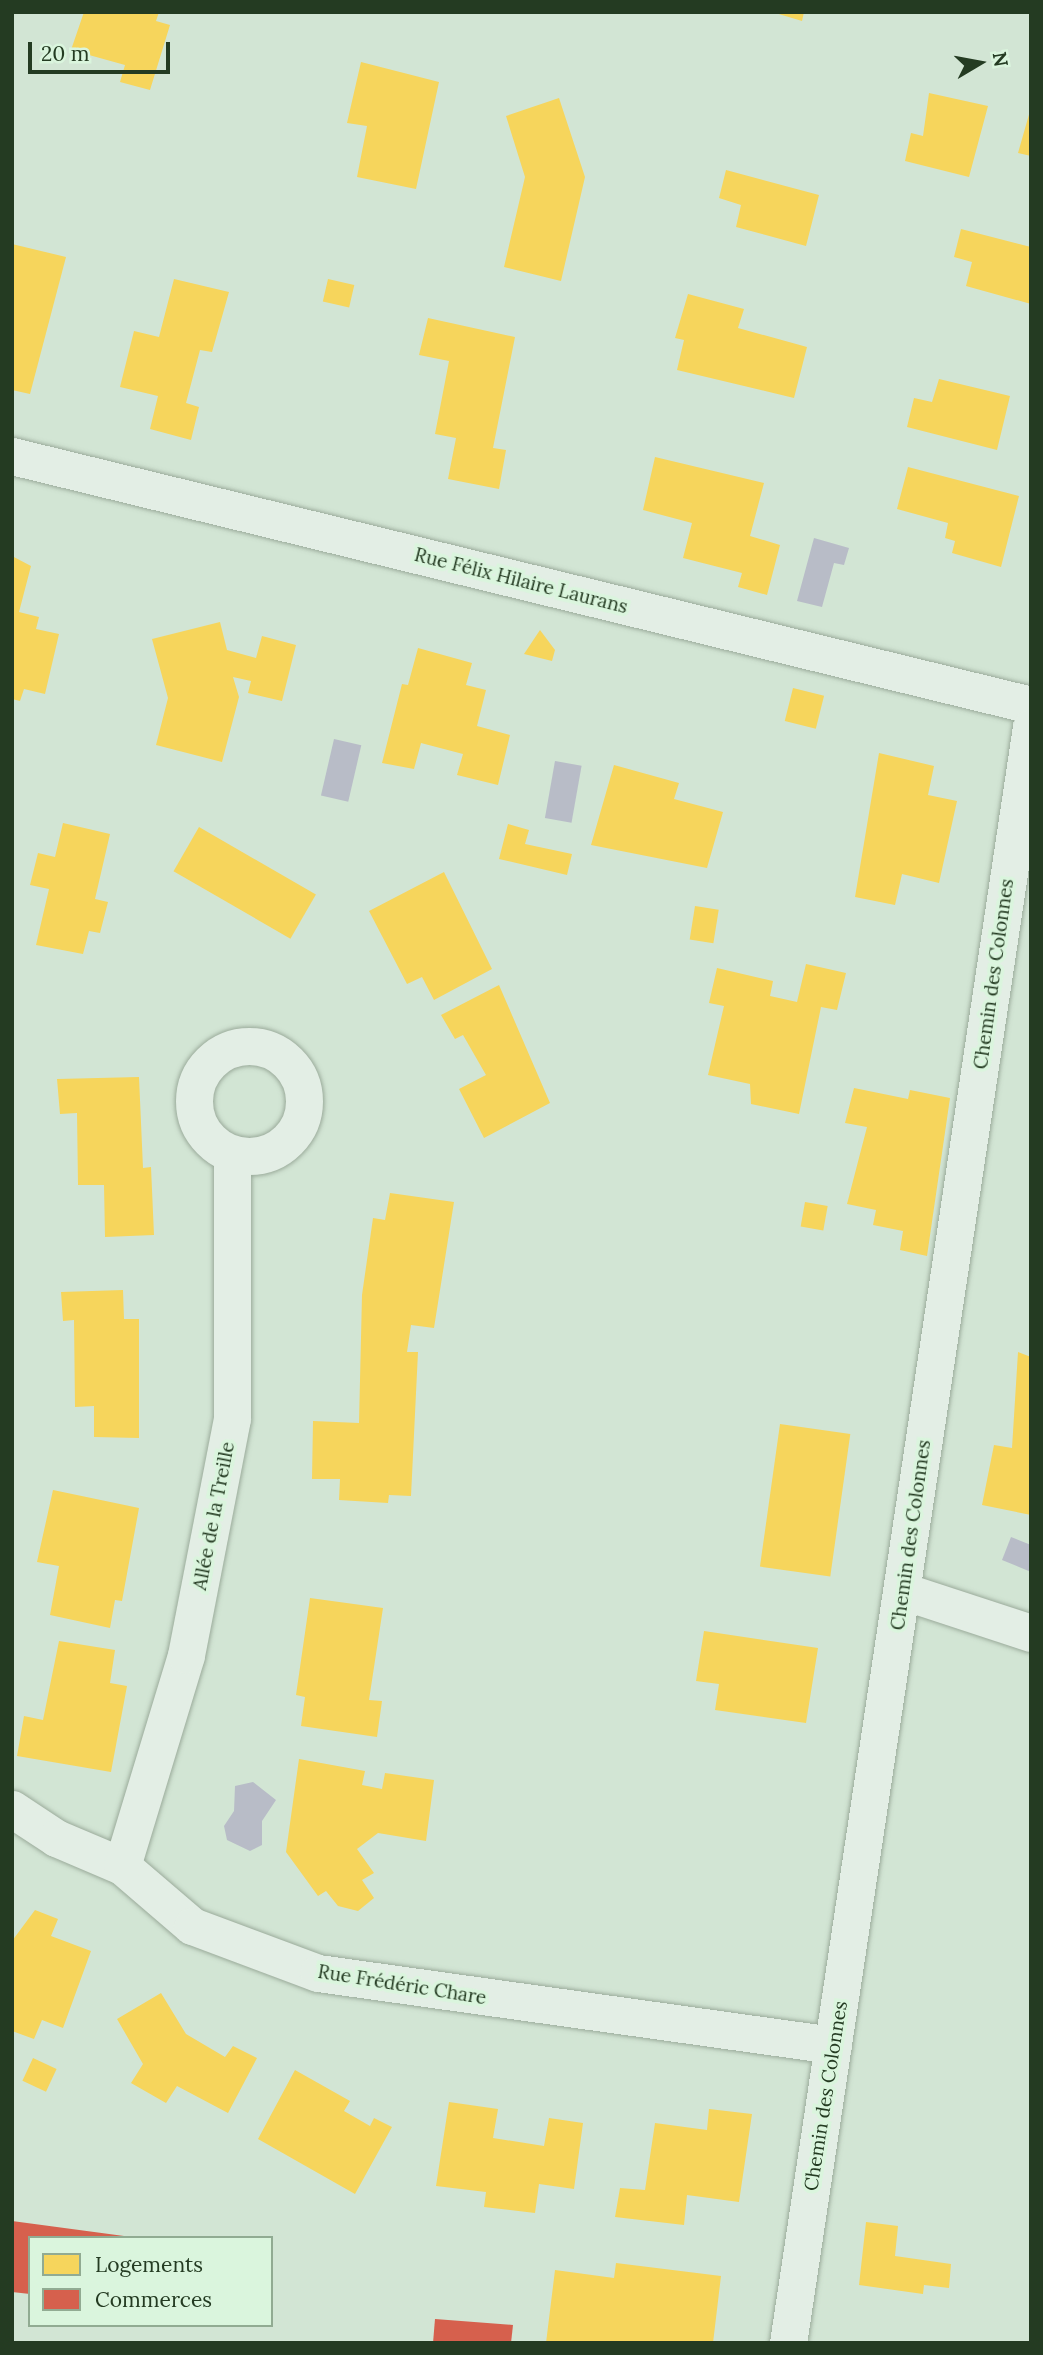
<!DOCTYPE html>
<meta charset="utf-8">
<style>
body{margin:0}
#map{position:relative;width:1043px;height:2355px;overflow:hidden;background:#d2e5d4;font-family:Lora,serif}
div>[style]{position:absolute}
.water>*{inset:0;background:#b8bcc7;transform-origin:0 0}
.homes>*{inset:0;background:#f6d55c;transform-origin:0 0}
.shops>*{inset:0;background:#d6604d}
.roads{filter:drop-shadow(0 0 2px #9bab9b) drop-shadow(0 0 2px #9bab9b)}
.minor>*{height:37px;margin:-18.5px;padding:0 18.5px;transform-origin:18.5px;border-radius:18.5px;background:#e3eee5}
.minor>.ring{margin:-18.5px;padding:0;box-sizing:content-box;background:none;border:37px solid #e3eee5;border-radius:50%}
span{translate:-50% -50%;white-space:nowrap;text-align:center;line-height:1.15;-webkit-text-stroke:7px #daf5dd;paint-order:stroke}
.street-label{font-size:19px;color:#243b22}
.frame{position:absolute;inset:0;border:14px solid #243b22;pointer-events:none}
.legend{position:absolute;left:28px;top:2236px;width:245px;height:91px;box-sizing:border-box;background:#daf5dd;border:2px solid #91ab92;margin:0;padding:9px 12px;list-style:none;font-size:21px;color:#243b22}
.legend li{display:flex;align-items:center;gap:14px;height:35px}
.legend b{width:35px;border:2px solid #91ab92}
.north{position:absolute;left:945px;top:28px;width:70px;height:70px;-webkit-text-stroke:5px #daf5dd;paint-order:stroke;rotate:80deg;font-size:19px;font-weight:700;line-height:28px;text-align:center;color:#243b22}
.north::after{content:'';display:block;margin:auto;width:24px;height:32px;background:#243b22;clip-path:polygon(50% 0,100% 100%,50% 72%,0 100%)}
.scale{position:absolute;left:28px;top:42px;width:142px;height:32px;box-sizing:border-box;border:4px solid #243b22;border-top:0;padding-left:9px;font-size:21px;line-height:24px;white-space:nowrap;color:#243b22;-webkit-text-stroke:5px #daf5dd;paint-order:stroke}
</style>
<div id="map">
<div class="water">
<i style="clip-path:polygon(814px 538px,849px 548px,844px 565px,834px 563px,822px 607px,797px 601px)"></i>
<i style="left:334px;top:739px;width:28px;height:58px;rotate:13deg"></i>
<i style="left:555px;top:761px;width:27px;height:58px;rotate:10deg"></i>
<i style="clip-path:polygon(1011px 1537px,1031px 1545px,1031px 1572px,1002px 1560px)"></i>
<i style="clip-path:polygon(253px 1782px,276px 1800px,262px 1821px,262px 1845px,250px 1851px,227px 1840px,224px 1826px,234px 1811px,235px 1786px)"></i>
</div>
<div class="homes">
<i style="clip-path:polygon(84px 12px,159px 12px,156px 21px,170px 25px,150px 90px,120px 82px,125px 65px,71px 50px)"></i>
<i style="clip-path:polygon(772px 12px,804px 12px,802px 21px)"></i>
<i style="clip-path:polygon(361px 62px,439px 82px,416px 189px,357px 177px,367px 126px,347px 123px)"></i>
<i style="clip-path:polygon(929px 93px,988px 106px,969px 177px,905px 161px,911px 133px,923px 136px)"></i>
<i style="clip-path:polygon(559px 98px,585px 177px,561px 281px,504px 267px,525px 177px,506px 116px)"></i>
<i style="clip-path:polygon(1030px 111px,1031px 111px,1031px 156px,1018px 153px)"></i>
<i style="clip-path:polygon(726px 170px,819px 195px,806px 246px,736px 227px,741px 205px,719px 198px)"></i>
<i style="clip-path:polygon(961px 229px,1031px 247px,1031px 304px,966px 286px,972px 262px,954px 257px)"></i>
<i style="clip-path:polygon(12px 244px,66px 257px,30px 394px,12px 390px)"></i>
<i style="clip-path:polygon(174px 279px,229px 292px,212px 352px,200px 350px,186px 403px,199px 407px,191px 440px,150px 429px,158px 396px,120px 387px,134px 331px,159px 337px)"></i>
<i style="left:328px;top:279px;width:27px;height:23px;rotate:13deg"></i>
<i style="clip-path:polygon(688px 294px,744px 309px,738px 328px,807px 347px,794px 398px,677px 370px,684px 340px,675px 338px)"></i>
<i style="clip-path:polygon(428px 318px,515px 337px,493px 448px,506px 450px,499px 489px,448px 479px,456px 438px,435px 434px,449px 361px,419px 355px)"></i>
<i style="clip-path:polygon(939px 379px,1010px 396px,997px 450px,907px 427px,914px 398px,932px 402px)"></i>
<i style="clip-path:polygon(655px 457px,764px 483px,750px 536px,780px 545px,767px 595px,738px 587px,742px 573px,683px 558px,692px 523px,643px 510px)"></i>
<i style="clip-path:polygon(908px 467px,1019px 496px,1001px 567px,952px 553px,955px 541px,945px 538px,948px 523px,897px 509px)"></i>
<i style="clip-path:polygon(12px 556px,31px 566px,19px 612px,39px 617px,36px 629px,59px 634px,45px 694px,24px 689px,20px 701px,12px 699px)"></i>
<i style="clip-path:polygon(220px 622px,227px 650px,256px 658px,262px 636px,296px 645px,282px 701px,248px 693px,251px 681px,233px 677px,239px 697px,222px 762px,156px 745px,168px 698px,152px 639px)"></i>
<i style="clip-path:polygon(540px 630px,555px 650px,552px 661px,524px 654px)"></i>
<i style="clip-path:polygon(418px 648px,472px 663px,466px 685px,486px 690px,477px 726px,510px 735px,498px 785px,457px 775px,463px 754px,421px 743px,414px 769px,382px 763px,402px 684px,408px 685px)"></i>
<i style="left:793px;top:688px;width:32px;height:34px;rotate:14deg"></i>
<i style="clip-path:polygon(879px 753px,934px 766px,928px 795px,957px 801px,939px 883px,902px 874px,895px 905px,855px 897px)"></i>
<i style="clip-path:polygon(614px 765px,679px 783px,674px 799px,723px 812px,707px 868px,591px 845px)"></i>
<i style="clip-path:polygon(63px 823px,110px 834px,95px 899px,108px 902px,100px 933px,89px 931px,83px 954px,36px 945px,49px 889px,30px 885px,38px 853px,55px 857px)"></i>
<i style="clip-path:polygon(508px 824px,529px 830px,525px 844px,572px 854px,567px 875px,499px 859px)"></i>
<i style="left:199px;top:827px;width:135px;height:51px;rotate:30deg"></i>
<i style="clip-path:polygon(444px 872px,492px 969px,434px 1000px,422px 977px,407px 984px,369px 911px)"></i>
<i style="left:695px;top:906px;width:24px;height:34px;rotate:9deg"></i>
<i style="clip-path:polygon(806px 964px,846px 973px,837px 1010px,821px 1007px,799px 1114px,751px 1104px,750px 1084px,708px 1075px,724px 1006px,709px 1003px,717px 968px,773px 981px,770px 996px,797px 1002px)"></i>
<i style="clip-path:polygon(499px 985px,550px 1103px,484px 1138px,459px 1089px,486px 1075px,463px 1035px,455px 1039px,441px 1015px)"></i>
<i style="clip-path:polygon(139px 1077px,143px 1168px,151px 1167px,154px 1235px,105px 1237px,104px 1185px,78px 1185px,77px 1113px,60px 1114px,57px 1079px)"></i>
<i style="clip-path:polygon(854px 1088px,908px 1099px,910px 1090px,950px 1098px,927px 1256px,900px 1250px,903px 1231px,873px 1225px,876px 1210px,847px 1204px,867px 1127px,845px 1123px)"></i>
<i style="clip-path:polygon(390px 1193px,454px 1202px,434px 1328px,411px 1325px,407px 1352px,418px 1352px,411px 1496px,389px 1495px,388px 1503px,339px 1500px,340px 1479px,312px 1479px,313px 1421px,359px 1423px,362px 1295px,373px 1218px,385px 1220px)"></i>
<i style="left:805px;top:1202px;width:23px;height:25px;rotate:10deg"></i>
<i style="clip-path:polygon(123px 1290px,124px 1319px,139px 1319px,139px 1438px,94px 1437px,94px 1406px,75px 1407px,74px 1320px,63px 1321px,61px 1292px)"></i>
<i style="clip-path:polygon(1018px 1352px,1031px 1357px,1031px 1515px,982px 1505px,994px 1445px,1012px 1448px)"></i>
<i style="left:780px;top:1424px;width:71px;height:144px;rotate:8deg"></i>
<i style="clip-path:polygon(53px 1490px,139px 1508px,122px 1601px,115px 1600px,110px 1628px,50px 1615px,59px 1566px,37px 1562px)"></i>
<i style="clip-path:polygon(310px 1598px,383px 1608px,369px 1700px,382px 1701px,377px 1737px,301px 1726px,305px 1697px,296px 1695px)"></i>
<i style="clip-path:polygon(704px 1631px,818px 1648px,806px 1723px,715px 1710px,719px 1684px,696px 1681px)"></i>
<i style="clip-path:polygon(59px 1641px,115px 1650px,110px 1683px,127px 1686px,111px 1772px,17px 1756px,24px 1716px,43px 1720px)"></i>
<i style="clip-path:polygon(299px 1759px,365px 1771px,362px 1785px,382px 1789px,385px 1773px,434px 1780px,426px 1841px,378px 1833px,357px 1849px,374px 1873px,362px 1880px,374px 1898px,358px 1911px,338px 1906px,326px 1891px,318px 1896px,286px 1852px)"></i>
<i style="clip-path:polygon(35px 1910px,58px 1919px,51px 1936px,91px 1951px,63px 2028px,42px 2020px,34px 2039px,12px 2031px,12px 1941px)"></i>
<i style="clip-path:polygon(161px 1993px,186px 2034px,225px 2057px,233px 2046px,257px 2058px,228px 2113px,177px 2086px,166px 2103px,131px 2083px,143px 2064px,117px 2019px)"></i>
<i style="left:33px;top:2058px;width:26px;height:25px;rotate:25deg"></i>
<i style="clip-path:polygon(295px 2070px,350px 2101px,344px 2111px,370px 2126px,374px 2118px,392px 2127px,355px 2194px,258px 2139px)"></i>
<i style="clip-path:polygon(449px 2102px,498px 2109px,493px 2138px,544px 2146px,549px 2118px,583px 2123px,574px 2189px,539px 2184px,535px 2213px,484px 2207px,486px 2192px,436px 2186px)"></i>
<i style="clip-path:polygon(709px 2109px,752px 2114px,739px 2202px,687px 2195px,684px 2225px,615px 2217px,620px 2188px,645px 2190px,655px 2123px,707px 2130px)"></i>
<i style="clip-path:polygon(866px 2222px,898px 2226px,895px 2256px,951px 2264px,949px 2288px,924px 2285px,923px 2294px,859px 2285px)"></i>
<i style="clip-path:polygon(616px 2263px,721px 2276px,713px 2343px,546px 2343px,555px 2270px,614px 2278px)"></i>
</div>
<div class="shops">
<i style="clip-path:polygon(12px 2221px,124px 2236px,124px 2238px,30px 2238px,30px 2294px,12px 2292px)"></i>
<i style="clip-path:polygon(435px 2319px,513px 2325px,511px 2343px,433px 2343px)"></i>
</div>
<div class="roads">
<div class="minor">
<i style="left:12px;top:456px;width:1049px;rotate:13.73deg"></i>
<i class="ring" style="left:194px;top:1046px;width:73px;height:73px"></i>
<i style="left:903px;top:1591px;width:135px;rotate:18.2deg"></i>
<i style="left:12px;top:1809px;width:53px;rotate:33.4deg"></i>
<i style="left:56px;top:1838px;width:72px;rotate:23deg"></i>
<i style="left:122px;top:1866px;width:92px;rotate:40.6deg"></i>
<i style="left:192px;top:1926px;width:134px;rotate:20.5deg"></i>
<i style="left:318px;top:1973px;width:520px;rotate:7.96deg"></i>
<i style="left:122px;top:1866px;width:220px;rotate:-73.1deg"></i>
<i style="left:186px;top:1655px;width:240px;rotate:-79deg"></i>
<i style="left:232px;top:1419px;width:264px;rotate:-90deg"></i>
<i style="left:788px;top:2343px;width:1634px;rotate:-81.45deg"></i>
</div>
</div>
<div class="street-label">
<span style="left:521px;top:581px;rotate:14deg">Rue Félix Hilaire Laurans</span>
<span style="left:994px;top:974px;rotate:-82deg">Chemin des Colonnes</span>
<span style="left:214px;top:1516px;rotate:-79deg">Allée de la Treille</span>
<span style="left:911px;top:1535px;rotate:-82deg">Chemin des Colonnes</span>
<span style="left:402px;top:1985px;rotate:9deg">Rue Frédéric Chare</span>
<span style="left:826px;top:2096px;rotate:-81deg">Chemin des Colonnes</span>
</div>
<div class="frame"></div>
<ul class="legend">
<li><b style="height:19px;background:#f6d55c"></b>Logements</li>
<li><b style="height:19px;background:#d6604d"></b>Commerces</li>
</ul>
<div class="north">N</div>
<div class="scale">20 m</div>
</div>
